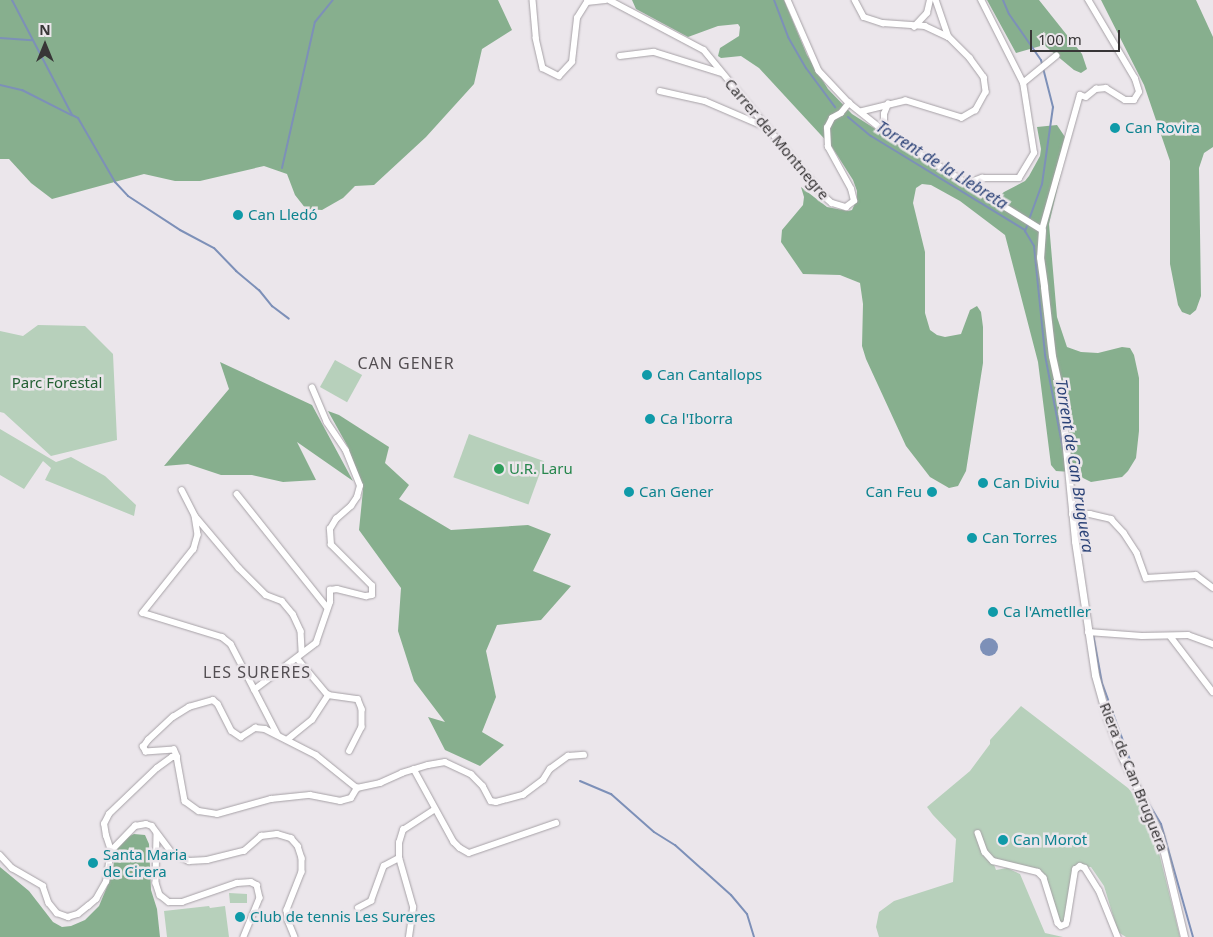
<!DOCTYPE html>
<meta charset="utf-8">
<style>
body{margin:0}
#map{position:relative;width:1213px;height:937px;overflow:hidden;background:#ebe6eb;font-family:"Noto Sans",sans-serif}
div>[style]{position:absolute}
.green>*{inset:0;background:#b7d0bb;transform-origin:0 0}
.forest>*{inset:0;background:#87af8e}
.water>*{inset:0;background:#7d90b8}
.round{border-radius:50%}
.stream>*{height:2px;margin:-1px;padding:0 1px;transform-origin:1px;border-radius:1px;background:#7d90b8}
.roads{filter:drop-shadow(0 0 1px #a6a1a6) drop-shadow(0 0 1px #a6a1a6)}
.minor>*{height:5.5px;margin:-2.75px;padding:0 2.75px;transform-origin:2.75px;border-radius:2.75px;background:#fff}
.tertiary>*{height:7px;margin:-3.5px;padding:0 3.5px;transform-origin:3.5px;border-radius:3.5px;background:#fff}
.dots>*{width:14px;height:14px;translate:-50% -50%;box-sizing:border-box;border:2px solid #ebe6eb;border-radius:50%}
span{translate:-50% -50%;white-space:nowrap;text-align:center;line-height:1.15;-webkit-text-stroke:5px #ebe6eb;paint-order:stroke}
.culture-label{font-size:15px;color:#0d838f}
.left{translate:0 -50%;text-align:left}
.right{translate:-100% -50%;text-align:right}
.street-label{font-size:15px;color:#383637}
.park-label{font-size:15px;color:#246034}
.leisure-label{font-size:15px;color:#27864d}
.water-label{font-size:16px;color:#2c4378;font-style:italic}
.neighbourhood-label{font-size:16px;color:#534e52;letter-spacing:1px}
.north{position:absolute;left:20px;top:20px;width:50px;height:50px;-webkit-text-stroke:4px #ebe6eb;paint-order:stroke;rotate:0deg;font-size:14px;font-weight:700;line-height:20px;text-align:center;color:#383637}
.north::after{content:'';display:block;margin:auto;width:18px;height:22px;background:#383637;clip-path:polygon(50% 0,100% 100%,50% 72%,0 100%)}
.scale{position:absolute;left:1030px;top:30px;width:90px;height:22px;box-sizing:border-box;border:2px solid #383637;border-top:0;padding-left:6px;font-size:15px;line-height:18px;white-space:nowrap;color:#383637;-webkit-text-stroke:4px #ebe6eb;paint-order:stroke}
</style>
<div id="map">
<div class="green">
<i style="clip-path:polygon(38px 325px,85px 326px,113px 354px,117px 440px,51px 456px,4px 413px,0 412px,0 331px,23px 336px)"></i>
<i style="left:335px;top:360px;width:31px;height:31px;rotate:29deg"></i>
<i style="clip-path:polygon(0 429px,56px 462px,71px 457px,105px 476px,136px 505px,134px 516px,45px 480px,51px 468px,43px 461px,24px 489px,0 475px)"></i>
<i style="left:469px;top:434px;width:80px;height:46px;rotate:20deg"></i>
<i style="clip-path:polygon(1021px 706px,1128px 788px,1139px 801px,1149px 816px,1153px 829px,1180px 937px,1126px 937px,1118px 932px,1104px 886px,1091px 867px,1075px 866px,1073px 869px,1066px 924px,1061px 926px,1038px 870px,993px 862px,996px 870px,1007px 868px,1020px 874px,1045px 933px,1063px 937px,879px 937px,876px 927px,879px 912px,894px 901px,953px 882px,956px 839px,933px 815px,927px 807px,970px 771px,990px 744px,990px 740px)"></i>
<i style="clip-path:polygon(229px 893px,247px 894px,247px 903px,230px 903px)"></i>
<i style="clip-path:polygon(209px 906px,210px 908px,225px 906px,229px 937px,167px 937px,164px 911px)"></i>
</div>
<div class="forest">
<i style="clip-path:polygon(0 0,498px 0,512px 30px,482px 49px,474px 84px,426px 137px,374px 185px,355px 186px,343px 198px,322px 210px,306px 209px,295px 195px,287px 174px,264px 166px,200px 181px,175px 181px,144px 174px,52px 199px,31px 183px,9px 159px,0 159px)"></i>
<i style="clip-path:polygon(632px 0,784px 0,807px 55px,828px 89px,852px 114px,991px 203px,1004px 192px,1025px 181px,1029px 176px,1040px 156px,1041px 149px,1037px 127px,1057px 125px,1067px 140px,1067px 148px,1049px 224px,1057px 317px,1067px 347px,1081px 352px,1098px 353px,1122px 347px,1130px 348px,1134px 355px,1139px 378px,1139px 431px,1136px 458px,1128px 471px,1122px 477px,1091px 482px,1071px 472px,1056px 471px,1051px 465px,1038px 362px,1005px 235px,960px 201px,931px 185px,922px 184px,916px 188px,913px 203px,925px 252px,925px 313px,930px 330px,937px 335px,945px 337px,961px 334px,970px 310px,977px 306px,981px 312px,983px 327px,983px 363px,966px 471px,958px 486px,949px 488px,930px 477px,906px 446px,866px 359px,862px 346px,863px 304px,860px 283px,840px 275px,803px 274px,781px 242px,782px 230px,803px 205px,804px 197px,801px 187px,827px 207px,848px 211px,852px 210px,857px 199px,857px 191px,853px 180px,832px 147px,759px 68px,741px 56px,721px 58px,718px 56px,720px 48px,739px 36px,740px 27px,738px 24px,718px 26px,688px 37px,636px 9px)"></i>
<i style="clip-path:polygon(987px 0,1039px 0,1082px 54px,1087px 69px,1081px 73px,1074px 70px,1044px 45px,1016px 53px)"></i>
<i style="clip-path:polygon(1101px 0,1196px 0,1213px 37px,1213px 147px,1204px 153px,1199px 168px,1201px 296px,1196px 310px,1190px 315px,1182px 312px,1178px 305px,1170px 264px,1170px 161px,1144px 85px)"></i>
<i style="clip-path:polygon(220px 362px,312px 405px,353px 481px,297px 442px,316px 480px,283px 482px,252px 475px,221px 475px,188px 464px,164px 466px,229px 389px)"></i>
<i style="clip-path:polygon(328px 411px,339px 415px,389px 447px,385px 463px,409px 485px,399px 499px,451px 530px,528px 525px,551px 534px,533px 571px,571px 586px,541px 620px,497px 625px,486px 651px,496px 697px,482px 732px,504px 745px,480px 766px,445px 750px,428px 717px,445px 722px,414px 681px,398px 631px,401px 588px,359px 530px,363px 490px,348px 447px)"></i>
<i style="clip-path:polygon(134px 834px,145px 835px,149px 844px,151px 890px,157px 909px,160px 937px,0 937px,0 867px,29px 891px,53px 922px,62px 927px,71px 926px,85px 920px,99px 906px,109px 882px,118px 845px,125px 838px)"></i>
</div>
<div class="water">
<i class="round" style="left:980px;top:638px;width:18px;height:18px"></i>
</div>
<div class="stream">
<i style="left:12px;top:0;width:130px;rotate:62.4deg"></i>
<i style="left:72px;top:115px;width:7px;rotate:27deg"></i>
<i style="left:78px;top:118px;width:74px;rotate:60deg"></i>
<i style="left:115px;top:182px;width:19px;rotate:47deg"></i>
<i style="left:128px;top:196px;width:62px;rotate:33.2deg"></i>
<i style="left:180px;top:230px;width:38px;rotate:28deg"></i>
<i style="left:214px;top:248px;width:32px;rotate:46deg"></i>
<i style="left:236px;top:271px;width:30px;rotate:40deg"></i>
<i style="left:259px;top:290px;width:21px;rotate:51deg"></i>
<i style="left:272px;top:306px;width:21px;rotate:37deg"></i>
<i style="left:774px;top:0;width:40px;rotate:69deg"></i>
<i style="left:788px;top:37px;width:36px;rotate:60deg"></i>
<i style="left:806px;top:68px;width:49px;rotate:53.4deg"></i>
<i style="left:1003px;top:0;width:15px;rotate:67deg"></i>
<i style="left:1009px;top:14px;width:56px;rotate:55.2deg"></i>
<i style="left:1041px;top:60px;width:49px;rotate:75.7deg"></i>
<i style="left:1053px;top:107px;width:78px;rotate:98.1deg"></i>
<i style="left:1042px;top:184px;width:37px;rotate:110deg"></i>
<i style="left:0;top:38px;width:32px;rotate:4deg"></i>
<i style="left:0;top:85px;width:23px;rotate:13deg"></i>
<i style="left:22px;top:90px;width:55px;rotate:27deg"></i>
<i style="left:848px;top:117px;width:30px;rotate:40deg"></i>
<i style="left:871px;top:136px;width:180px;rotate:31.4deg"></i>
<i style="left:282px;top:168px;width:150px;rotate:-77.3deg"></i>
<i style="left:315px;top:22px;width:28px;rotate:-51deg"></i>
<i style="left:1028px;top:224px;width:8px;rotate:113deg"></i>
<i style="left:1025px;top:231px;width:17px;rotate:59deg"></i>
<i style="left:1034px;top:246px;width:110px;rotate:84.2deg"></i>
<i style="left:1045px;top:355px;width:96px;rotate:79.2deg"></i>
<i style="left:1093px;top:634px;width:50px;rotate:79.6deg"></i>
<i style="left:1102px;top:683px;width:105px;rotate:70deg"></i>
<i style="left:580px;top:781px;width:34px;rotate:23deg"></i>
<i style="left:611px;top:794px;width:57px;rotate:41.5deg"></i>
<i style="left:654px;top:832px;width:25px;rotate:32deg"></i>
<i style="left:675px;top:845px;width:36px;rotate:42deg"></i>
<i style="left:702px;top:869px;width:39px;rotate:42deg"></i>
<i style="left:731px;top:895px;width:25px;rotate:50deg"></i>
<i style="left:747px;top:914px;width:24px;rotate:73deg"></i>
<i style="left:1149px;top:804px;width:23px;rotate:59deg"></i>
<i style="left:1161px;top:824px;width:117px;rotate:74.2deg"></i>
</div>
<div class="roads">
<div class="minor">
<i style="left:533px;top:0;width:38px;rotate:85deg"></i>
<i style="left:536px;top:38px;width:31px;rotate:77deg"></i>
<i style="left:543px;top:68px;width:18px;rotate:27deg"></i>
<i style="left:559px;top:76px;width:19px;rotate:-47deg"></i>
<i style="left:572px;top:62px;width:44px;rotate:-83.5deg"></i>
<i style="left:577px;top:18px;width:19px;rotate:-58deg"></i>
<i style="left:587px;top:2px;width:18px;rotate:-6deg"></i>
<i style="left:609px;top:0;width:107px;rotate:27.8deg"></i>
<i style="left:704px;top:50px;width:188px;rotate:50.6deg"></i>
<i style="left:823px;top:195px;width:12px;rotate:42deg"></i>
<i style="left:832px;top:203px;width:15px;rotate:16deg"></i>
<i style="left:846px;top:207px;width:10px;rotate:-37deg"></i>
<i style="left:854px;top:201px;width:12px;rotate:-104deg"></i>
<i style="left:851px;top:189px;width:48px;rotate:-118.7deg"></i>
<i style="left:828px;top:147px;width:19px;rotate:-93deg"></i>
<i style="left:827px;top:128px;width:11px;rotate:-63deg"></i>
<i style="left:832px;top:118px;width:10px;rotate:-29deg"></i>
<i style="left:841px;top:113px;width:13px;rotate:-51deg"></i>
<i style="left:788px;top:0;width:77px;rotate:66.4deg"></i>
<i style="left:819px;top:71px;width:44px;rotate:46.8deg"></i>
<i style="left:849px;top:103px;width:50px;rotate:38.5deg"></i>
<i style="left:888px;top:134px;width:181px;rotate:31.9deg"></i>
<i style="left:1042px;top:230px;width:140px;rotate:-74.3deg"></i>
<i style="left:1080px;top:95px;width:6px;rotate:18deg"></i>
<i style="left:1086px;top:97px;width:13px;rotate:-39deg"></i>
<i style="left:1096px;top:89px;width:10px;rotate:-6deg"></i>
<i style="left:1106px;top:88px;width:22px;rotate:32deg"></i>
<i style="left:1125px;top:100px;width:9px"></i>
<i style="left:1134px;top:100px;width:9px;rotate:-58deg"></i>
<i style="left:1139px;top:92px;width:14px;rotate:-107deg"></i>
<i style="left:1135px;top:79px;width:92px;rotate:-120.7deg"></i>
<i style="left:855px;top:0;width:19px;rotate:62deg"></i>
<i style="left:864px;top:17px;width:20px;rotate:18deg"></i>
<i style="left:883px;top:23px;width:42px;rotate:4.1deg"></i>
<i style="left:925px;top:26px;width:26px;rotate:25deg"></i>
<i style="left:949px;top:37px;width:30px;rotate:45deg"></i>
<i style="left:970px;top:58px;width:24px;rotate:54deg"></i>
<i style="left:984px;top:77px;width:15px;rotate:82deg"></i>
<i style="left:986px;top:92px;width:21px;rotate:119deg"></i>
<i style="left:976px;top:110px;width:16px;rotate:150deg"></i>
<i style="left:962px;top:118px;width:59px;rotate:-163.1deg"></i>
<i style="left:906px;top:101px;width:46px;rotate:166.3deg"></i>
<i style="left:936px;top:0;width:39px;rotate:71deg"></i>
<i style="left:914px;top:27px;width:19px;rotate:-47deg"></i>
<i style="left:927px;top:13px;width:13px;rotate:-77deg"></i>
<i style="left:620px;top:56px;width:34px;rotate:-7deg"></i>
<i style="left:654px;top:52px;width:71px;rotate:17.2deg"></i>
<i style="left:1023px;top:83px;width:43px;rotate:-39.3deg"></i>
<i style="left:660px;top:91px;width:46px;rotate:12.5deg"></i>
<i style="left:705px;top:101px;width:63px;rotate:23.3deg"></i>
<i style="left:888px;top:132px;width:6px;rotate:-129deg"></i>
<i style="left:884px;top:127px;width:13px;rotate:-90deg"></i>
<i style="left:884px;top:114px;width:11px;rotate:-68deg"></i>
<i style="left:968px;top:183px;width:15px;rotate:-20deg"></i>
<i style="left:982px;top:178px;width:37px"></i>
<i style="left:1019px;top:178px;width:29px;rotate:-59deg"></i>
<i style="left:1034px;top:153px;width:71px;rotate:-98.9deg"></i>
<i style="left:1023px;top:83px;width:93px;rotate:-116.8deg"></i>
<i style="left:182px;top:490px;width:29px;rotate:63deg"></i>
<i style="left:195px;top:516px;width:19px;rotate:81deg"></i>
<i style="left:198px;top:535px;width:15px;rotate:106deg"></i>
<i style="left:194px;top:549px;width:82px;rotate:128.6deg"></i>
<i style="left:143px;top:613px;width:83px;rotate:16.9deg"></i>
<i style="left:222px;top:637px;width:11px;rotate:38deg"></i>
<i style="left:231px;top:644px;width:102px;rotate:62.7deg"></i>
<i style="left:237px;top:494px;width:144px;rotate:51.5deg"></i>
<i style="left:1072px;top:514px;width:18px"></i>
<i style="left:1090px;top:514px;width:22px;rotate:13deg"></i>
<i style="left:1111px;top:519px;width:19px;rotate:47deg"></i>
<i style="left:1124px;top:533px;width:24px;rotate:57deg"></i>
<i style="left:1137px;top:553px;width:27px;rotate:70deg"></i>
<i style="left:1146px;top:578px;width:50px;rotate:-3.4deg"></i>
<i style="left:1196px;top:575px;width:21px;rotate:37deg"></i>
<i style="left:196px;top:517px;width:67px;rotate:49.9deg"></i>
<i style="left:239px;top:568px;width:38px;rotate:45deg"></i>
<i style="left:266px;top:595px;width:17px;rotate:21deg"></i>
<i style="left:282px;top:601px;width:17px;rotate:50deg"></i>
<i style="left:293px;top:614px;width:19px;rotate:65deg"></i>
<i style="left:301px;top:631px;width:22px;rotate:87deg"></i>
<i style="left:1088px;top:632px;width:54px;rotate:4.2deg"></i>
<i style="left:1142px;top:636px;width:46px;rotate:-1.2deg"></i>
<i style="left:1188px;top:635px;width:27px;rotate:20deg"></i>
<i style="left:1171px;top:637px;width:69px;rotate:52.6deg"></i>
<i style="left:297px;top:658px;width:48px;rotate:50deg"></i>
<i style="left:328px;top:695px;width:30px;rotate:8deg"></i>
<i style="left:358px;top:699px;width:11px;rotate:68deg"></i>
<i style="left:362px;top:709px;width:18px;rotate:90deg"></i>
<i style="left:362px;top:727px;width:27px;rotate:117deg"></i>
<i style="left:254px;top:690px;width:78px;rotate:-37.2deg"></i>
<i style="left:316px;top:643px;width:43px;rotate:-71.1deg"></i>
<i style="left:330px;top:602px;width:12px;rotate:-90deg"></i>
<i style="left:330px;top:590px;width:7px;rotate:-8deg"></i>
<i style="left:337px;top:589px;width:30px;rotate:14deg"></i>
<i style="left:366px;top:596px;width:6px;rotate:-9deg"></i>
<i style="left:372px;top:595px;width:9px;rotate:-90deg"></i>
<i style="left:372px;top:586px;width:58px;rotate:-135deg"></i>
<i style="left:331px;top:545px;width:16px;rotate:-94deg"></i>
<i style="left:330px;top:529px;width:12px;rotate:-59deg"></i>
<i style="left:336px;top:519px;width:20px;rotate:-41deg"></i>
<i style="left:351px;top:506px;width:11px;rotate:-56deg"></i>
<i style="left:357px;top:497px;width:11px;rotate:-75deg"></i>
<i style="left:360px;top:486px;width:38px;rotate:-112deg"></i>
<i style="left:346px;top:451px;width:34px;rotate:-124deg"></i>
<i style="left:327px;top:423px;width:38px;rotate:-113deg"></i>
<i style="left:287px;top:740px;width:32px;rotate:-39deg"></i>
<i style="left:312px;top:720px;width:30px;rotate:-57deg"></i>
<i style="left:177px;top:757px;width:8px;rotate:-113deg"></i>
<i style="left:174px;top:750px;width:28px;rotate:176deg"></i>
<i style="left:146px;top:752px;width:6px;rotate:-121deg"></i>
<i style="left:143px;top:747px;width:9px;rotate:-54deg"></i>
<i style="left:148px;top:740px;width:34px;rotate:-43deg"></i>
<i style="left:173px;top:717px;width:19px;rotate:-32deg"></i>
<i style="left:189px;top:707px;width:25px;rotate:-16deg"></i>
<i style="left:213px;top:700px;width:6px;rotate:39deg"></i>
<i style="left:218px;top:704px;width:30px;rotate:63deg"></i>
<i style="left:232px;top:731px;width:11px;rotate:34deg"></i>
<i style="left:241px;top:737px;width:17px;rotate:-33deg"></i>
<i style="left:255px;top:728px;width:10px;rotate:6deg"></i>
<i style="left:265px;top:729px;width:57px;rotate:27deg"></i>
<i style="left:316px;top:755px;width:53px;rotate:38.8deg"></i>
<i style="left:414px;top:769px;width:83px;rotate:61.3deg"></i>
<i style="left:454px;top:842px;width:8px;rotate:45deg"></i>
<i style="left:460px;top:848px;width:10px;rotate:29deg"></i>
<i style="left:469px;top:853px;width:92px;rotate:-19deg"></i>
<i style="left:978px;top:833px;width:20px;rotate:70deg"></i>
<i style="left:985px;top:852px;width:12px;rotate:48deg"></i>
<i style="left:993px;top:861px;width:46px;rotate:13.7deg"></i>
<i style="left:1038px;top:872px;width:8px;rotate:45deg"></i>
<i style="left:1044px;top:878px;width:47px;rotate:72.7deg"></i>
<i style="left:1058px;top:923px;width:4px;rotate:45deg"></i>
<i style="left:1061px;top:926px;width:5px;rotate:-22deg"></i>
<i style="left:1066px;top:924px;width:4px;rotate:-76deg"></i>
<i style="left:1067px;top:920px;width:51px;rotate:-80.9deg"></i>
<i style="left:1075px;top:870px;width:6px;rotate:-39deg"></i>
<i style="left:1080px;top:866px;width:5px;rotate:22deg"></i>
<i style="left:1085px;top:868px;width:26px;rotate:58deg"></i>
<i style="left:1099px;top:890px;width:51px;rotate:68deg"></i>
<i style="left:157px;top:834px;width:49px;rotate:91.2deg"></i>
<i style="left:156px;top:883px;width:13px;rotate:72deg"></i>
<i style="left:160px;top:895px;width:11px;rotate:38deg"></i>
<i style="left:169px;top:902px;width:13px"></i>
<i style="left:182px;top:902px;width:58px;rotate:-19.1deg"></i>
<i style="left:237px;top:883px;width:14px;rotate:-4deg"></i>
<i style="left:251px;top:882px;width:7px;rotate:27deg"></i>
<i style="left:257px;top:885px;width:13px;rotate:77deg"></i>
<i style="left:260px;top:898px;width:42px;rotate:112.3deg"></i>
<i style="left:111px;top:851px;width:35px;rotate:-46deg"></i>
<i style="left:135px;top:826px;width:11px;rotate:-10deg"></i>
<i style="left:146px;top:824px;width:6px;rotate:18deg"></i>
<i style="left:152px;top:826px;width:34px;rotate:53deg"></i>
<i style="left:172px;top:853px;width:19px;rotate:25deg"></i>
<i style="left:189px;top:861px;width:18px;rotate:-3deg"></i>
<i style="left:207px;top:860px;width:38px;rotate:-14deg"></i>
<i style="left:244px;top:851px;width:23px;rotate:-41deg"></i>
<i style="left:261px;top:836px;width:16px;rotate:-7deg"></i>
<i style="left:277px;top:834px;width:15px;rotate:16deg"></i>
<i style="left:291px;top:838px;width:11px;rotate:49deg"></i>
<i style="left:298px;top:846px;width:13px;rotate:72deg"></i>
<i style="left:302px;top:858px;width:14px;rotate:90deg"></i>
<i style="left:302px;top:872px;width:41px;rotate:111.5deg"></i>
<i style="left:287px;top:910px;width:10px;rotate:84deg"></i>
<i style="left:288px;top:920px;width:18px;rotate:68deg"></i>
<i style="left:0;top:855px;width:18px;rotate:47deg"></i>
<i style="left:12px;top:868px;width:36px;rotate:30deg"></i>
<i style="left:43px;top:886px;width:18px;rotate:71deg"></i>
<i style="left:49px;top:903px;width:13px;rotate:51deg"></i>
<i style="left:57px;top:913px;width:12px;rotate:20deg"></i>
<i style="left:68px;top:917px;width:10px;rotate:-17deg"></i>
<i style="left:78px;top:914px;width:13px;rotate:-39deg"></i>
<i style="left:88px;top:906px;width:11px;rotate:-41deg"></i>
<i style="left:96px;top:899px;width:20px;rotate:-60deg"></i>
<i style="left:106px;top:882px;width:31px;rotate:-81deg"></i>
<i style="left:111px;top:851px;width:16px;rotate:-108deg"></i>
<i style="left:106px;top:836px;width:12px;rotate:-99deg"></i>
<i style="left:104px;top:824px;width:11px;rotate:-63deg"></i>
<i style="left:109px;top:814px;width:66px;rotate:-43.8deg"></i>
<i style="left:157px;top:768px;width:19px;rotate:-36deg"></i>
<i style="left:172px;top:757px;width:5px"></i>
<i style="left:177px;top:757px;width:45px;rotate:79.7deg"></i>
<i style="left:185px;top:801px;width:17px;rotate:36deg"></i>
<i style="left:199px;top:811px;width:18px;rotate:9deg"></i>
<i style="left:217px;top:814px;width:56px;rotate:-15.5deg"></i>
<i style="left:271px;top:799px;width:39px;rotate:-6deg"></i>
<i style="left:310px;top:795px;width:31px;rotate:11deg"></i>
<i style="left:340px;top:801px;width:11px;rotate:-15deg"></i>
<i style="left:351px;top:798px;width:12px;rotate:-59deg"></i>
<i style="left:357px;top:788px;width:24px;rotate:-12deg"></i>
<i style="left:380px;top:783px;width:24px;rotate:-24deg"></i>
<i style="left:402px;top:773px;width:27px;rotate:-17deg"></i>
<i style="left:428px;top:765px;width:17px;rotate:-10deg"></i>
<i style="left:445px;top:762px;width:29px;rotate:25deg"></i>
<i style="left:471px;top:774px;width:17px;rotate:45deg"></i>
<i style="left:483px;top:786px;width:17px;rotate:62deg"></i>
<i style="left:491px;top:801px;width:5px;rotate:11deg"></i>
<i style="left:496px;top:802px;width:28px;rotate:-15deg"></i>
<i style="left:523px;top:795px;width:25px;rotate:-37deg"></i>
<i style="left:543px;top:780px;width:13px;rotate:-58deg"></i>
<i style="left:550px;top:769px;width:22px;rotate:-36deg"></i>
<i style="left:568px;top:756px;width:16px;rotate:-4deg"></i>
<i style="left:358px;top:908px;width:15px;rotate:-28deg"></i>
<i style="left:371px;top:901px;width:37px;rotate:-70deg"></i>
<i style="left:384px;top:866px;width:17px;rotate:-28deg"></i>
<i style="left:409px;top:937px;width:30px;rotate:-82deg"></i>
<i style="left:413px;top:907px;width:51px;rotate:-105.9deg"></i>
<i style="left:399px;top:858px;width:15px;rotate:-90deg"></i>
<i style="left:399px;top:843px;width:14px;rotate:-73deg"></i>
<i style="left:403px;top:830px;width:38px;rotate:-33deg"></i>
</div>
<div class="tertiary">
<i style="left:1042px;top:230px;width:27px;rotate:94deg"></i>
<i style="left:1040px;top:257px;width:30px;rotate:82deg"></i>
<i style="left:1044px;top:287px;width:69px;rotate:83.4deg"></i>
<i style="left:1052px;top:356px;width:42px;rotate:77.6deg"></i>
<i style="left:1061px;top:397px;width:145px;rotate:84.4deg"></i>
<i style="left:1075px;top:541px;width:135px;rotate:81.5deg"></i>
<i style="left:1095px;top:675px;width:45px;rotate:74.4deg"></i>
<i style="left:1107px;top:718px;width:44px;rotate:68.7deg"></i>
<i style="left:1123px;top:759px;width:85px;rotate:64.3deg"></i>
<i style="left:1160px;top:836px;width:104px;rotate:76.6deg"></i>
</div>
</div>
<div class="dots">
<i style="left:1115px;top:128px;background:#0f9aa8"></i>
<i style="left:238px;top:215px;background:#0f9aa8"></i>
<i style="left:647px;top:375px;background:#0f9aa8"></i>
<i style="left:650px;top:419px;background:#0f9aa8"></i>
<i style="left:499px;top:469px;background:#2e9e5b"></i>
<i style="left:983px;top:483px;background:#0f9aa8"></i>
<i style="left:629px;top:492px;background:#0f9aa8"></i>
<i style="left:932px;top:492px;background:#0f9aa8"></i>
<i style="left:972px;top:538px;background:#0f9aa8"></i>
<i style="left:993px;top:612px;background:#0f9aa8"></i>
<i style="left:1003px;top:840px;background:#0f9aa8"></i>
<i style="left:93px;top:863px;background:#0f9aa8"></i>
<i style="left:240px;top:917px;background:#0f9aa8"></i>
</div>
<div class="culture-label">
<span class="left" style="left:1125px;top:128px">Can Rovira</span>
<span class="left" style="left:248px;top:215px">Can Lledó</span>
<span class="left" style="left:657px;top:375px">Can Cantallops</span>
<span class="left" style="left:660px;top:419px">Ca l'Iborra</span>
<span class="left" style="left:993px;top:483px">Can Diviu</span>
<span class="left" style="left:639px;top:492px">Can Gener</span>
<span class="right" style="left:922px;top:492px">Can Feu</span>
<span class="left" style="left:982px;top:538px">Can Torres</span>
<span class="left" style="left:1003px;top:612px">Ca l'Ametller</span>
<span class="left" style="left:1013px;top:840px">Can Morot</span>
<span class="left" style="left:103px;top:863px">Santa Maria<br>de Cirera</span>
<span class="left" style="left:250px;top:917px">Club de tennis Les Sureres</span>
</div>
<div class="street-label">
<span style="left:777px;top:139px;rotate:50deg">Carrer del Montnegre</span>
<span style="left:1134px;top:777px;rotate:68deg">Riera de Can Bruguera</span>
</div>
<div class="park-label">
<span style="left:57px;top:383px">Parc Forestal</span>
</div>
<div class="leisure-label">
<span class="left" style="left:509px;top:469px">U.R. Laru</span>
</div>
<div class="water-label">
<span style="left:942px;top:165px;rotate:32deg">Torrent de la Llebreta</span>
<span style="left:1075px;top:466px;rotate:81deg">Torrent de Can Bruguera</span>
</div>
<div class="neighbourhood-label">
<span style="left:406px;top:363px">CAN GENER</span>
<span style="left:257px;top:672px">LES SURERES</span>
</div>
<div class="north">N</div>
<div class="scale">100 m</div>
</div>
